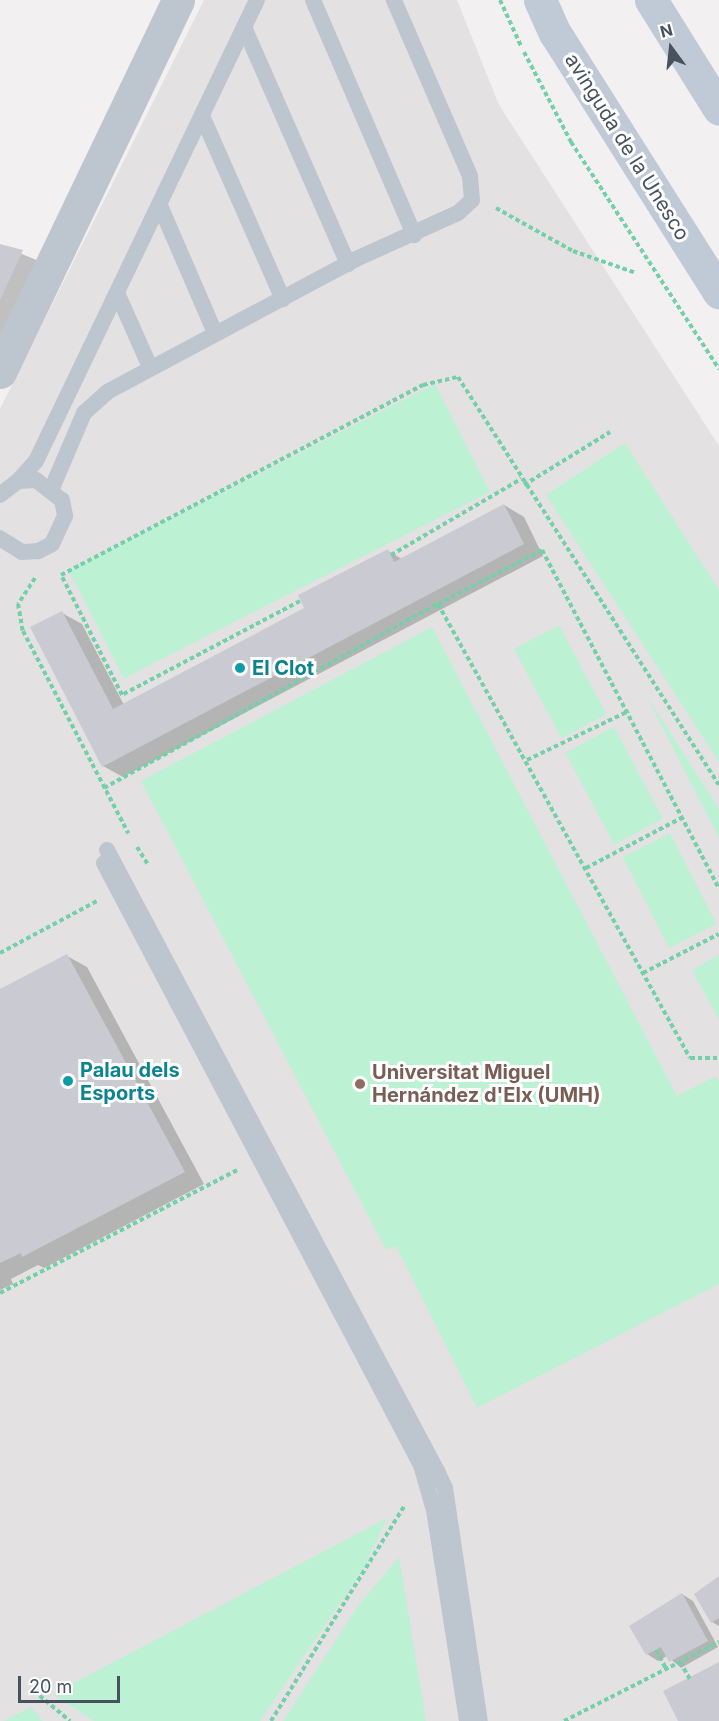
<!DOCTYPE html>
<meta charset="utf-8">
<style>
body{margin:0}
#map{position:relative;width:719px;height:1721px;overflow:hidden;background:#f2f0f0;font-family:Inter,sans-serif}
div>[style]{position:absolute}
.education>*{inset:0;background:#e3e1e2}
.green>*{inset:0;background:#bdf1d4;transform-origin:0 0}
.shadow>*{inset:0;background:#0003}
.building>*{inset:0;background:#cacbd2}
.path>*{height:4px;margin-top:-2px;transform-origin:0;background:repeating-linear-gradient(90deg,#74d0a8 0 4.5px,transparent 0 7.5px)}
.lane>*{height:16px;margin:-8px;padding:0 8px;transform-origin:8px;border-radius:8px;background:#bdc6cf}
.street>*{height:33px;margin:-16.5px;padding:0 16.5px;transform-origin:16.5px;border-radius:16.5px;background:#bdc6cf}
.secondary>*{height:33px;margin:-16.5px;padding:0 16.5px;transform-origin:16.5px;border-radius:16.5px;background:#c0cad7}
.dots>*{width:16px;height:16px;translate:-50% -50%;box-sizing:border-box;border:3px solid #fff;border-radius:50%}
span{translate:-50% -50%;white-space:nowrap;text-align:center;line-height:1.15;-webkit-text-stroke:6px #fff;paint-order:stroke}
.street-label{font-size:20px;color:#47525e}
.culture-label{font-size:20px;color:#0d838f;font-weight:700}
.left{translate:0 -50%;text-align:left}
.education-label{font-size:20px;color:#785e54;font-weight:700}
.north{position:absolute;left:641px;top:18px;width:60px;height:60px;-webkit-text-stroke:4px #fff;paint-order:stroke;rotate:345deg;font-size:16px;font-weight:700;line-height:24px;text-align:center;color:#47525e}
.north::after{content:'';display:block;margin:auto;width:21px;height:27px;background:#47525e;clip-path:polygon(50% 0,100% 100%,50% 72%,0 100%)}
.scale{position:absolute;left:18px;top:1676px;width:102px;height:27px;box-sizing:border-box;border:3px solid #47525e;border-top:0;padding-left:8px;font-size:18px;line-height:21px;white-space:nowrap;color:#47525e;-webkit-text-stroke:4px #fff;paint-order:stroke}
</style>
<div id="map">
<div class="education">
<i style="clip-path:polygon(204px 0,457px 0,499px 105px,719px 446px,719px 1721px,0 1721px,0 409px)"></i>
</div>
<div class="green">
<i style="left:435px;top:384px;width:121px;height:411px;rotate:63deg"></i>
<i style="clip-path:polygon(625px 443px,719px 590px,719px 762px,546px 495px)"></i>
<i style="left:559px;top:625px;width:101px;height:51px;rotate:62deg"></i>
<i style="clip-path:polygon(432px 627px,677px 1096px,716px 1076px,719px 1081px,719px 1284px,477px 1408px,396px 1246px,386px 1250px,141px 781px)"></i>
<i style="clip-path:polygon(645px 693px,719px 809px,719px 838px)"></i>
<i style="left:614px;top:727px;width:104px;height:55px;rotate:62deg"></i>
<i style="left:670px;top:833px;width:102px;height:53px;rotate:63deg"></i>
<i style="clip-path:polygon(719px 955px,719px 1020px,692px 970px)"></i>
<i style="clip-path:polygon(387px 1518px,363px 1569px,260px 1721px,94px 1721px,53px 1694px)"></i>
<i style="clip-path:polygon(399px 1557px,426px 1721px,283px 1721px,358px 1606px)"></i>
<i style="clip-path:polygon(31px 1707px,43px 1721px,4px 1721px)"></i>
</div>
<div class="shadow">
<i style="clip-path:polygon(0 245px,39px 261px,0 344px)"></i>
<i style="clip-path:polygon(504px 505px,524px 517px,543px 556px,123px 777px,103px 766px,62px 613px,82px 624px,124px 705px,306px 609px,388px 551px,402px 559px)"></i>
<i style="clip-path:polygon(67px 956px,87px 967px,204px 1184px,44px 1268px,38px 1265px,11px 1279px,13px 1284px,0 1290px,0 991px)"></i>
<i style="clip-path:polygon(719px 1580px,719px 1626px,712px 1622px)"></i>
<i style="clip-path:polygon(682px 1594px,693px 1601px,718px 1647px,681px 1668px,667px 1656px,658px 1661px,647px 1654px)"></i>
</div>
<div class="building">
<i style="clip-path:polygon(0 244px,23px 250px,0 300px)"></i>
<i style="clip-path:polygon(504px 504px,524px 544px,102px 767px,30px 627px,62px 611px,113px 709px,304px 608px,298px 595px,388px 549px,394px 562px)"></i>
<i style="clip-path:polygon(67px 954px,185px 1172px,22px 1257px,21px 1253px,0 1263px,0 989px)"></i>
<i style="clip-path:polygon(719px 1576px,719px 1618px,711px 1623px,694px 1594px)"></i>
<i style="clip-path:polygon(682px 1593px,708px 1641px,669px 1662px,661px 1647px,646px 1655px,629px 1626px)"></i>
<i style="clip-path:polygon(719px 1662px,719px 1721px,678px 1721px,663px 1691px)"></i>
</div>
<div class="path">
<i style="left:500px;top:0;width:51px;rotate:65.5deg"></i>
<i style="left:524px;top:52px;width:102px;rotate:62.4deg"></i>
<i style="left:571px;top:142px;width:271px;rotate:56.9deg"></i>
<i style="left:496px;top:208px;width:88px;rotate:29.2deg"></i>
<i style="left:573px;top:251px;width:67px;rotate:19.2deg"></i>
<i style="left:524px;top:485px;width:101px;rotate:-31.6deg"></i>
<i style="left:391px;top:555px;width:151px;rotate:-30.3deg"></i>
<i style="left:35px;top:578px;width:31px;rotate:123deg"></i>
<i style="left:18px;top:604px;width:27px;rotate:80deg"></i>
<i style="left:23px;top:631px;width:228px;rotate:62.5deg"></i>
<i style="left:300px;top:601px;width:201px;rotate:152.2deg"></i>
<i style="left:122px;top:695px;width:135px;rotate:-116.9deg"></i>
<i style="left:61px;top:575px;width:409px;rotate:-27.7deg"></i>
<i style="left:423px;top:385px;width:36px;rotate:-13deg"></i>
<i style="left:458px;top:377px;width:484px;rotate:57.4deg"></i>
<i style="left:438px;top:604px;width:117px;rotate:-27.4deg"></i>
<i style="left:542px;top:550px;width:382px;rotate:62.4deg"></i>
<i style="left:527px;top:760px;width:113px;rotate:-25.7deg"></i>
<i style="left:104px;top:788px;width:381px;rotate:-28.9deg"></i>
<i style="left:438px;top:604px;width:519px;rotate:60.97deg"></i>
<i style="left:690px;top:1058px;width:29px"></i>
<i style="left:137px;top:847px;width:22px;rotate:58deg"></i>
<i style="left:586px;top:868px;width:110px;rotate:-27.7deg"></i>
<i style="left:0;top:953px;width:110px;rotate:-28.2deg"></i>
<i style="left:643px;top:973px;width:85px;rotate:-27.2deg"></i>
<i style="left:0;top:1293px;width:267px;rotate:-27.4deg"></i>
<i style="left:656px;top:1650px;width:21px;rotate:62deg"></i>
<i style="left:680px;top:1662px;width:20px;rotate:60deg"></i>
<i style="left:34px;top:1691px;width:47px;rotate:39.8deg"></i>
<i style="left:271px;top:1721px;width:254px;rotate:-58.2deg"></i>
<i style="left:564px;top:1721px;width:174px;rotate:-27deg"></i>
</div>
<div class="lane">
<i style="left:313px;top:0;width:256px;rotate:66.7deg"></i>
<i style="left:244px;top:27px;width:259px;rotate:66.3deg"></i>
<i style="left:203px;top:118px;width:198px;rotate:66.2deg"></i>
<i style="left:161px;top:208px;width:136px;rotate:66.6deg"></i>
<i style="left:118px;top:295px;width:79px;rotate:66deg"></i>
<i style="left:18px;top:481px;width:27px;rotate:-48deg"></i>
<i style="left:36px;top:461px;width:511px;rotate:-64.39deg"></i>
<i style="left:52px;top:488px;width:82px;rotate:-66.9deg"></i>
<i style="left:84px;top:413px;width:31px;rotate:-42deg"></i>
<i style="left:107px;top:392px;width:282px;rotate:-28.1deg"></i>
<i style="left:356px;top:259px;width:112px;rotate:-24.3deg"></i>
<i style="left:458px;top:213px;width:19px;rotate:-43deg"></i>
<i style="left:472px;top:200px;width:24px;rotate:-95deg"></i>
<i style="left:470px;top:176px;width:192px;rotate:-113.4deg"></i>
<i style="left:0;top:495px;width:23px;rotate:-38deg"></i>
<i style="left:18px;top:481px;width:18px;rotate:-3deg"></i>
<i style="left:36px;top:480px;width:33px;rotate:38deg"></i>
<i style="left:62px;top:500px;width:16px;rotate:79deg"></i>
<i style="left:65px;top:516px;width:31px;rotate:115deg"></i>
<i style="left:52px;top:544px;width:16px;rotate:153deg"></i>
<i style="left:38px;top:551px;width:16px;rotate:176deg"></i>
<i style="left:22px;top:552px;width:26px;rotate:-148deg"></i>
<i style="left:107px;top:850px;width:703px;rotate:62.01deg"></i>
<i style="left:437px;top:1471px;width:19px;rotate:65deg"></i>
<i style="left:445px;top:1488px;width:236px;rotate:81.5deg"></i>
<i style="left:104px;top:863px;width:680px;rotate:62.23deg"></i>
<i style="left:421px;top:1465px;width:47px;rotate:73.9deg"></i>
<i style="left:434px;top:1510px;width:214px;rotate:81.1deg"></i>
</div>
<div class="street">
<i style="left:0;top:372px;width:412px;rotate:-64.4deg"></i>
</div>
<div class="secondary">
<i style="left:540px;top:0;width:36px;rotate:66deg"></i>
<i style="left:555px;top:33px;width:307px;rotate:57.7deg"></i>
<i style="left:651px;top:0;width:128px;rotate:58deg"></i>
</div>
<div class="dots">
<i style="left:240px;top:668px;background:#0f9aa8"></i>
<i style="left:68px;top:1081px;background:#0f9aa8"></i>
<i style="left:360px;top:1084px;background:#8d6e63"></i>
</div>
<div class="street-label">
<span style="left:627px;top:147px;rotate:58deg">avinguda de la Unesco</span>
</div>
<div class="culture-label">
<span class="left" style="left:252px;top:668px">El Clot</span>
<span class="left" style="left:80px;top:1082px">Palau dels<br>Esports</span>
</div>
<div class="education-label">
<span class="left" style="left:372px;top:1084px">Universitat Miguel<br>Hernández d'Elx (UMH)</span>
</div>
<div class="north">N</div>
<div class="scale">20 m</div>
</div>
